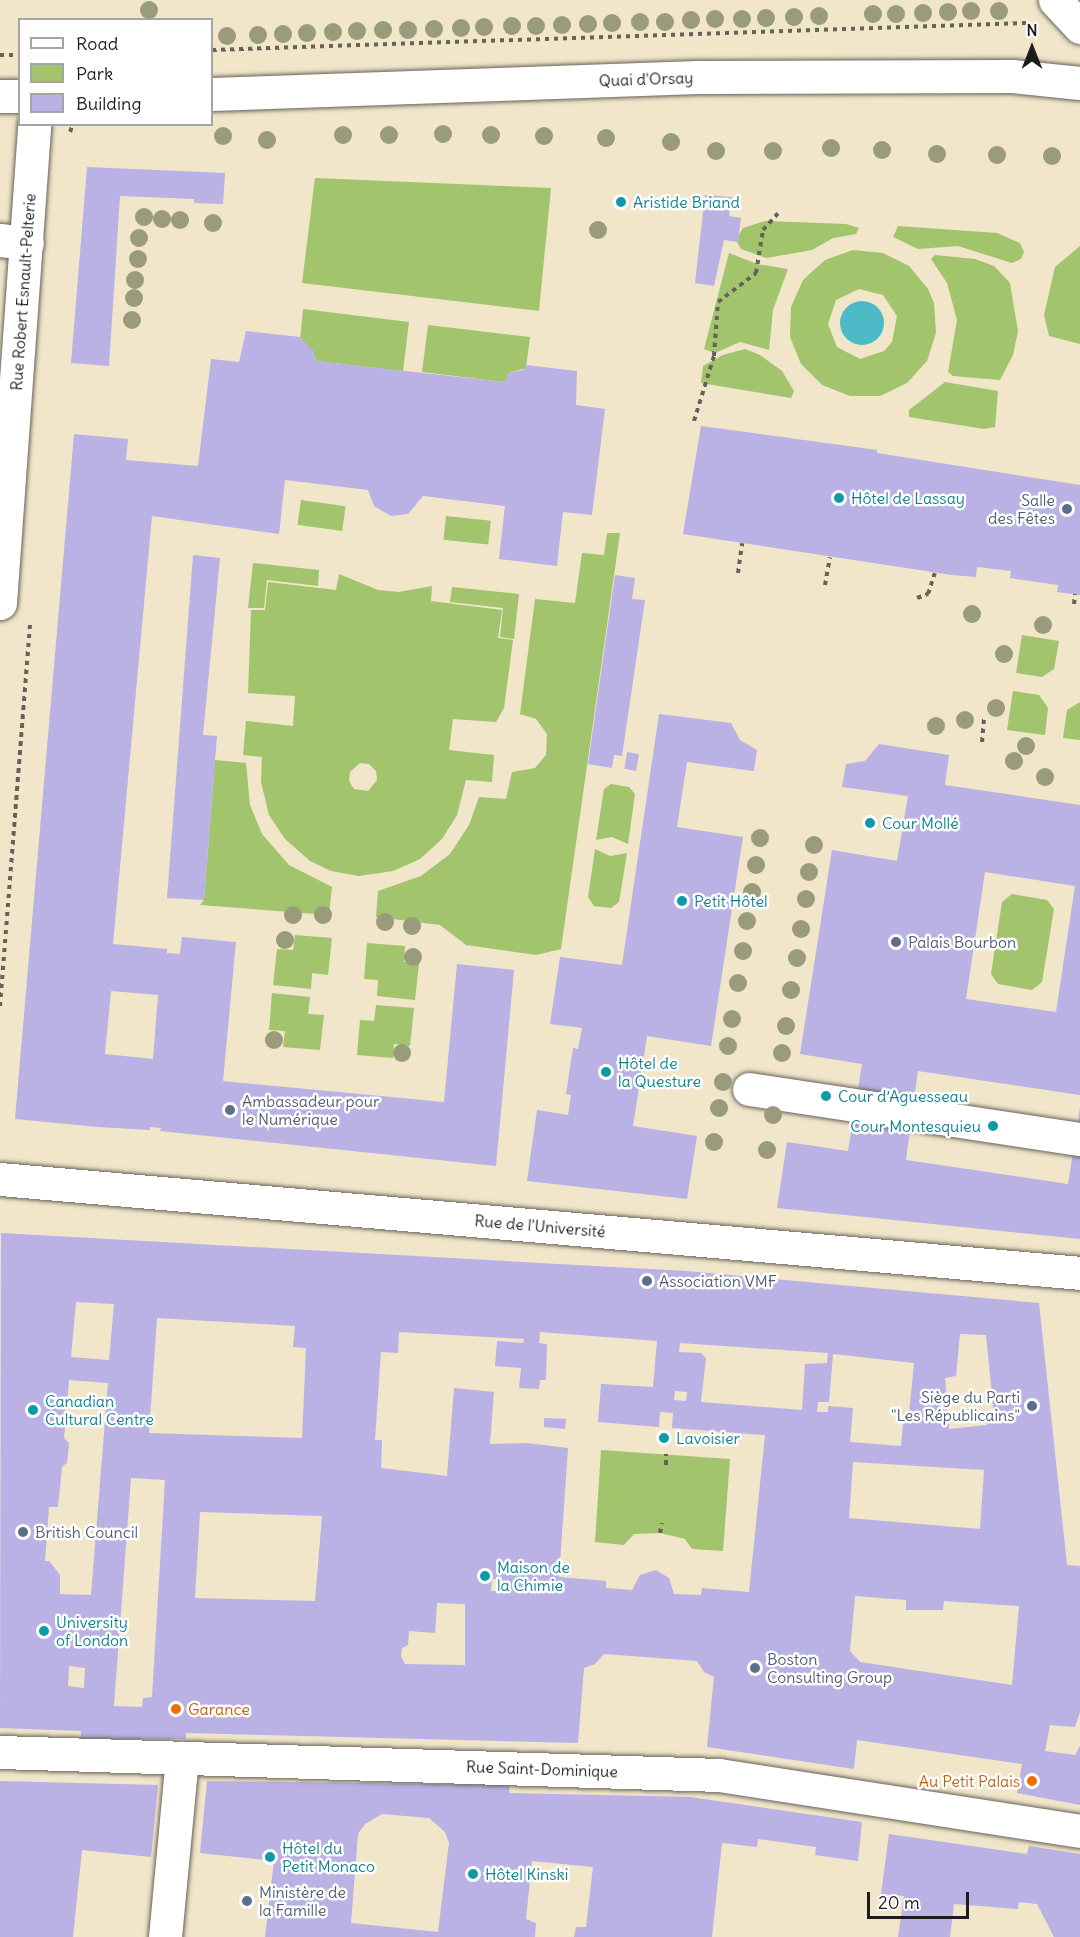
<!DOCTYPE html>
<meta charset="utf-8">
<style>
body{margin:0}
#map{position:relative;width:1080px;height:1937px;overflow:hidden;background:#f1e5ca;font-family:Delius,sans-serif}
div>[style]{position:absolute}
.green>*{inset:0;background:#a1c46d;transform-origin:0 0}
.water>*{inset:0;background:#4dbbc7}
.round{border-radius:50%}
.building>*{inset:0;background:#bab1e4;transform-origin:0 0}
.path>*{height:4px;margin-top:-2px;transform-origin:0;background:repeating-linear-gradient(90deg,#676259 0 4.5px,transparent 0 9px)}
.roads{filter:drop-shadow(0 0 2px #676259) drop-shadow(0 0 2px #676259)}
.minor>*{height:33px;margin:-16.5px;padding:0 16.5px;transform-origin:16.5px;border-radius:16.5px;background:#fff}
.major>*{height:33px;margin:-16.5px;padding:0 16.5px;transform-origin:16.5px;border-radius:16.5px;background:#fff}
.trees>*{width:18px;height:18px;margin:-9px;border-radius:50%;background:#999b7c}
.dots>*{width:16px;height:16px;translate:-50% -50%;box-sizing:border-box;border:3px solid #fff;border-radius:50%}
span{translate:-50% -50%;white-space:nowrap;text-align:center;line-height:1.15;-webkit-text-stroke:5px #fff;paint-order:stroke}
.street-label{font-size:16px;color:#1c1c1c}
.culture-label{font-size:16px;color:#0d838f}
.left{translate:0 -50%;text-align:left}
.right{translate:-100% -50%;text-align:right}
.service-label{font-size:16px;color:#4e5e75}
.food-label{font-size:16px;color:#c56008}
.legend{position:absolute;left:18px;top:18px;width:195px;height:108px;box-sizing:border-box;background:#fff;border:2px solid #a4a4a4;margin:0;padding:8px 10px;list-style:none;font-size:18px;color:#1c1c1c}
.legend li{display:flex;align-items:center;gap:12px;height:30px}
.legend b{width:30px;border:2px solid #a4a4a4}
.north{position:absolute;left:1002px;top:18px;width:60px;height:60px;-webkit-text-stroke:4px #fff;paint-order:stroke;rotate:0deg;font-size:16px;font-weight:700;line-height:24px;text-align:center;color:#1c1c1c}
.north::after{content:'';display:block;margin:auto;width:21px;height:27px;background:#1c1c1c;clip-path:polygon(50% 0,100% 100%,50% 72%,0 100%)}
.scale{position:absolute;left:867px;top:1892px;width:102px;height:27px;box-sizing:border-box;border:3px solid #1c1c1c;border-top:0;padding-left:8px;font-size:18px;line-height:21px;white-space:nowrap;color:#1c1c1c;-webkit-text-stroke:4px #fff;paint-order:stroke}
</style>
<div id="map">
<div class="green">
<i style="clip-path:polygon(315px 178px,551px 188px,539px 311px,302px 283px)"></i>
<i style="clip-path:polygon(765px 221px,846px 224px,859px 228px,856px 234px,833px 238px,812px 250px,766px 258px,741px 249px,736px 240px,743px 228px)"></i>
<i style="clip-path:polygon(898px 226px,997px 233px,1020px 243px,1024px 252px,1021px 259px,1012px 263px,958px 246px,918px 249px,893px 237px)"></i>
<i style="clip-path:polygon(1080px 246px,1080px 344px,1049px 336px,1044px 315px,1055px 267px)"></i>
<i style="clip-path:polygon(evenodd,853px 250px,883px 253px,909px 266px,928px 289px,934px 303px,936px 333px,927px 361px,907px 383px,880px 396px,850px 396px,822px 385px,801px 364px,790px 337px,791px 307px,803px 280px,825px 260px,853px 250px,859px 289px,883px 295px,897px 316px,892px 342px,884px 351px,860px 359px,837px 347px,828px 324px,836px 300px,859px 289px)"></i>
<i style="clip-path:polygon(729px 253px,757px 264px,788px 269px,773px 310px,769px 350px,740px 342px,715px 353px,704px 349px)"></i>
<i style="clip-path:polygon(935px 255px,975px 259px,994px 266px,1010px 283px,1018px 331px,1013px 355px,1000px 380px,953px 376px,948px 372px,957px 320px,947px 283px,931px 259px)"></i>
<i style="clip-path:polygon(303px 309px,409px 322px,403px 371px,316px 361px,313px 351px,300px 341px)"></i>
<i style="clip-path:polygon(428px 325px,530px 337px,526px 368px,509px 373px,504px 382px,422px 372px)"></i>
<i style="clip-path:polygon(745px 349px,760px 355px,782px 371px,794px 391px,791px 398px,701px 383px,703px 366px,723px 355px)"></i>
<i style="clip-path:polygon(945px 382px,998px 391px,995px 427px,984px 429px,909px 417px,909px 410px)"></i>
<i style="left:301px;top:500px;width:45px;height:25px;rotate:8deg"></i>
<i style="left:446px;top:516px;width:45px;height:24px;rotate:6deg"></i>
<i style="clip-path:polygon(607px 533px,620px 533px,561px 949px,536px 955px,466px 945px,440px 925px,376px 917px,378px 891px,421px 876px,450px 854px,469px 825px,479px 797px,506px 799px,512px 772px,535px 768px,546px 755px,547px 734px,536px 719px,520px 714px,535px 599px,575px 603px,582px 553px,604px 555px)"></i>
<i style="clip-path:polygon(253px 563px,319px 570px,318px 586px,267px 580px,264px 608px,248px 608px)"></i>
<i style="clip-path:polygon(evenodd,339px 574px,378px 590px,399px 592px,432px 586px,431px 601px,502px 610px,498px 638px,513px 640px,504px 708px,496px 722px,453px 719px,449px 750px,494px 755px,492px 782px,466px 780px,457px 815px,442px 839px,420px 859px,393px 871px,359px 876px,331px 871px,310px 861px,285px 839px,269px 815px,261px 782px,262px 757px,243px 755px,246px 721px,293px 726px,295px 696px,248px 693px,251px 610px,265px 610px,268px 582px,336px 590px,339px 574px,360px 763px,369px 764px,376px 771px,377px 780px,368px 791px,354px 789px,349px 781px,350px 772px,360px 763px)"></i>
<i style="clip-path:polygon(452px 587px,519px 594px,514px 639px,500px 637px,503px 608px,450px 602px)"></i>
<i style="clip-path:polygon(1022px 635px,1059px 641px,1054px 669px,1042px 677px,1016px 673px)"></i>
<i style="clip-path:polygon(1013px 691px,1039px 695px,1048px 708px,1045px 735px,1007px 730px)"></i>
<i style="clip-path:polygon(1080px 702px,1080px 740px,1063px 738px,1067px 710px)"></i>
<i style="clip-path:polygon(215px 760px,246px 763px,250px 805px,262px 834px,289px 865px,332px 887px,329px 915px,200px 905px,204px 900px)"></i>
<i style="clip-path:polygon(611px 784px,629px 787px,635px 794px,628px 844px,612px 837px,596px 840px,604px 789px)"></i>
<i style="clip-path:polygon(595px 849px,610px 856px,627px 853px,619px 902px,611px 908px,594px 906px,588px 897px)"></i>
<i style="clip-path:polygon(1012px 894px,1047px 900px,1054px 909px,1042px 982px,1032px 990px,998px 984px,991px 974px,1002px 902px)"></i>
<i style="clip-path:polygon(295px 935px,332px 938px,328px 975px,312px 973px,311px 989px,273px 985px,277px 949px,293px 950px)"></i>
<i style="clip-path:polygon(367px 943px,405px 946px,404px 962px,419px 964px,415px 1000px,377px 996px,378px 980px,364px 979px)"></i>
<i style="clip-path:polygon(272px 993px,310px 997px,308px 1014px,324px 1015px,320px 1050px,283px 1047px,285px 1031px,269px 1030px)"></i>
<i style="clip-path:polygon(376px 1005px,414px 1008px,410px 1046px,394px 1044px,393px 1058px,357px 1055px,360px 1020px,374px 1021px)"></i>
<i style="clip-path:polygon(601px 1450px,730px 1459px,723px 1551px,692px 1549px,685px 1539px,660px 1533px,634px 1534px,624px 1545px,595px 1542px)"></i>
</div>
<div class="water">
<i class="round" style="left:840px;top:301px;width:44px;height:44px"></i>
</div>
<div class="building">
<i style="clip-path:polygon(87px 167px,225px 173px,223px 204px,194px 203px,194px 199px,120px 196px,109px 366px,71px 363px)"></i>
<i style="clip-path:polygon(705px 195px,732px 197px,729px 216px,741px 218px,738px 242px,724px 240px,714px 286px,695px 283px)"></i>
<i style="clip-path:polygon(evenodd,246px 331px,300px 337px,313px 351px,316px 361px,504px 382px,509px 373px,523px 370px,526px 365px,577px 371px,576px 405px,605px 409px,592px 515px,563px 512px,557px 566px,499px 559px,505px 506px,423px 496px,408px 514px,391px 516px,374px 506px,368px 490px,285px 480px,279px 534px,152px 516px,113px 944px,167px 949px,167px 953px,180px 954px,182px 937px,236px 942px,223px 1081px,444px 1102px,457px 964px,514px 970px,496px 1166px,160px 1131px,161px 1128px,150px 1127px,150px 1130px,98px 1127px,15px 1119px,74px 434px,128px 439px,126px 460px,198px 466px,211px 359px,239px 362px,246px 331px,111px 991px,158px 995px,153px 1059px,105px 1054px,111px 991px)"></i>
<i style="clip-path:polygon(701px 426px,877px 450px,877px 453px,1080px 485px,1080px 595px,1057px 592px,1058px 585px,1010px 578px,1011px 571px,977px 567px,976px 577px,952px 575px,683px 534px)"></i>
<i style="clip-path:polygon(193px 555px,220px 558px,203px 735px,217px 736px,204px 900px,167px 898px)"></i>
<i style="clip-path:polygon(615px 575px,635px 578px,632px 599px,645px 600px,622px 756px,614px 755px,612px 768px,588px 764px)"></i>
<i style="clip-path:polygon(659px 714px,731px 723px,740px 740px,757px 750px,754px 771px,687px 762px,677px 827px,743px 837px,711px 1046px,647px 1036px,633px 1126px,697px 1136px,687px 1199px,527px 1181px,537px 1110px,568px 1115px,571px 1095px,566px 1094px,573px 1048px,578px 1049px,582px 1028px,550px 1024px,560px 957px,622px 965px)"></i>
<i style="clip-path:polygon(evenodd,879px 744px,949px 755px,945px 785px,1080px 805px,1080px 1095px,918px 1071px,906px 1160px,1068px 1184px,1080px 1108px,1080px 1239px,777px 1208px,787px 1142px,848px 1151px,862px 1064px,800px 1054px,832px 850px,897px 861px,908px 796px,842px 787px,846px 764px,865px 761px,879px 744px,985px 872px,1075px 886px,1056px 1012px,966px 999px,985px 872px)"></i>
<i style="left:627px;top:752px;width:12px;height:17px;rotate:9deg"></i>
<i style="clip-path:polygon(evenodd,1px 1233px,686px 1271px,1039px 1303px,1067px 1565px,1080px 1566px,1080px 1712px,1075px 1727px,1050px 1725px,1045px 1751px,1075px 1755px,1080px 1746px,1080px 1805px,1017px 1793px,1022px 1764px,857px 1740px,854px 1769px,707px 1747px,714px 1677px,704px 1672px,697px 1661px,604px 1654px,595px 1664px,584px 1668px,578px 1743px,186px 1733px,186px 1739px,81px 1739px,81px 1731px,0 1728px,1px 1233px,76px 1302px,114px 1304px,109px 1360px,71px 1357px,76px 1302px,1px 1233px,157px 1318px,295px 1326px,293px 1347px,306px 1348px,302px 1438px,149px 1433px,157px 1318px,1px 1233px,399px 1332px,524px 1339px,523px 1343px,497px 1341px,495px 1366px,521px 1368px,519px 1388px,539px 1389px,540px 1380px,546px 1380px,547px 1344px,539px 1343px,540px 1332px,657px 1341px,653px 1387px,601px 1384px,598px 1422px,659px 1427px,660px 1412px,673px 1413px,672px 1428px,765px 1435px,749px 1592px,702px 1588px,701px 1595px,674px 1594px,669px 1578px,656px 1570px,640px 1575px,632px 1590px,606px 1588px,606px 1581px,559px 1577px,568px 1448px,527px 1443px,490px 1444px,494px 1392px,454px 1388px,447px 1476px,381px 1468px,382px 1440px,375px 1440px,381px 1352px,398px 1353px,399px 1332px,1px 1233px,960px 1334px,986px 1335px,994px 1415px,986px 1416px,987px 1425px,949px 1429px,945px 1378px,956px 1376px,960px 1334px,1px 1233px,680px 1343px,828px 1353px,827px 1363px,805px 1364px,802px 1410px,701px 1402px,706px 1358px,701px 1353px,679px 1352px,680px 1343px,1px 1233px,833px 1354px,914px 1363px,909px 1414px,904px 1413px,901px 1446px,850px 1442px,853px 1408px,828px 1406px,828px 1412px,817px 1412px,818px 1402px,829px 1402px,833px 1354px,1px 1233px,69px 1380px,108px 1383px,91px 1595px,60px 1594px,60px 1575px,49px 1561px,45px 1561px,49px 1507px,58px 1507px,62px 1467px,67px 1463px,69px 1443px,64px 1438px,69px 1380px,1px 1233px,675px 1391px,687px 1392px,686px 1401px,674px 1400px,675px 1391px,1px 1233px,853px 1462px,984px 1470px,980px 1529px,849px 1518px,853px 1462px,1px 1233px,131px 1478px,165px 1480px,152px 1697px,143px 1698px,142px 1707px,114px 1706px,131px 1478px,1px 1233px,200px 1512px,322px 1516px,315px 1601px,195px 1598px,200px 1512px,1px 1233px,492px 1579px,502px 1580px,502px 1591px,491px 1591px,492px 1579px,1px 1233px,855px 1596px,906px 1600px,906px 1610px,943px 1610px,944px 1601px,1019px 1606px,1012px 1685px,860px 1662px,850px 1651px,855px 1596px,1px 1233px,437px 1603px,465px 1604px,465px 1665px,405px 1664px,401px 1656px,402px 1648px,408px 1645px,409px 1631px,435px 1633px,437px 1603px,1px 1233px,69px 1666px,85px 1668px,84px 1688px,68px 1686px,69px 1666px)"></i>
<i style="clip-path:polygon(544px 1418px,566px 1419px,565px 1429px,544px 1427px)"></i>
<i style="clip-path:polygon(0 1781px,158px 1785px,151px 1857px,82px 1850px,73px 1937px,0 1937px)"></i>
<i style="clip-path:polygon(evenodd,207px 1781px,510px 1785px,509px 1793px,690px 1797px,862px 1822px,858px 1861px,815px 1855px,816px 1847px,758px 1839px,757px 1847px,722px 1843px,712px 1937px,574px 1937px,576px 1927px,586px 1927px,593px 1867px,532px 1861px,526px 1919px,536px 1923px,535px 1937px,265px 1937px,274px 1861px,200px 1853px,207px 1781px,382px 1814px,429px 1818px,445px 1832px,449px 1843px,438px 1932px,351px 1923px,358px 1834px,365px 1824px,382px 1814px)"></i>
<i style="clip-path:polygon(889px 1834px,1027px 1854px,1029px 1846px,1080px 1854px,1080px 1937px,1054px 1937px,1037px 1904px,1019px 1902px,1018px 1909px,954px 1904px,950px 1937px,898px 1937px,904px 1896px,881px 1894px)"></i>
</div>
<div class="path">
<i style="left:212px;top:50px;width:816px;rotate:-1.9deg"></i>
<i style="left:0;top:55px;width:20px"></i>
<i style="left:70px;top:132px;width:9px;rotate:-69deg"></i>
<i style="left:694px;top:421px;width:68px;rotate:-72.9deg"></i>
<i style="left:714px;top:356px;width:54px;rotate:-85.8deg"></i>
<i style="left:718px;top:302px;width:48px;rotate:-37.3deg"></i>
<i style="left:756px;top:273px;width:44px;rotate:-80.8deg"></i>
<i style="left:763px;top:230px;width:24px;rotate:-48deg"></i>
<i style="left:738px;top:573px;width:30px;rotate:-82deg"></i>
<i style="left:825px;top:585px;width:28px;rotate:-80deg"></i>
<i style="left:917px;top:598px;width:12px;rotate:-20deg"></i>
<i style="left:928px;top:594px;width:22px;rotate:-72deg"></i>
<i style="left:1074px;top:604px;width:10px;rotate:-84deg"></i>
<i style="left:982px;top:742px;width:24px;rotate:-85deg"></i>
<i style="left:0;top:1006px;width:386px;rotate:-85.5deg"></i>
<i style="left:666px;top:1465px;width:11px;rotate:-90deg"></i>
<i style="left:660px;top:1533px;width:10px;rotate:-79deg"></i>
</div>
<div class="roads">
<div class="minor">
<i style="left:1055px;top:0;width:37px;rotate:47deg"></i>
<i style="left:0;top:240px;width:27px;rotate:6deg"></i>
<i style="left:0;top:603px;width:480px;rotate:-85.9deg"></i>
<i style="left:749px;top:1089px;width:335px;rotate:8.6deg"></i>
<i style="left:0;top:1179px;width:1084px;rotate:4.97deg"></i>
<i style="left:0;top:1752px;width:719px;rotate:1.83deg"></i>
<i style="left:719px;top:1775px;width:365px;rotate:8.8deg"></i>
<i style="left:165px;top:1937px;width:180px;rotate:-84.6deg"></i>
</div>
<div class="major">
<i style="left:212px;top:94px;width:486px;rotate:-2deg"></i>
<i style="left:698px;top:77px;width:314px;rotate:-0.2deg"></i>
<i style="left:1012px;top:76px;width:68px;rotate:5.9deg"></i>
<i style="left:0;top:96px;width:20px"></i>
</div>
</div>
<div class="trees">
<i style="left:149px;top:10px"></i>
<i style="left:971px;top:11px"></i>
<i style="left:999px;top:11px"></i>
<i style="left:948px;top:12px"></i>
<i style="left:923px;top:13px"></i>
<i style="left:873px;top:14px"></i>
<i style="left:896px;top:14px"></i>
<i style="left:819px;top:16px"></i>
<i style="left:794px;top:17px"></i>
<i style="left:766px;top:18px"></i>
<i style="left:715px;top:19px"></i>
<i style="left:742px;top:19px"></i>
<i style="left:691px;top:20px"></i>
<i style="left:640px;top:22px"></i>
<i style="left:665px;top:22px"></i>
<i style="left:612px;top:23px"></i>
<i style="left:588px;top:24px"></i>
<i style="left:562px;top:25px"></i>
<i style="left:512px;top:26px"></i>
<i style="left:536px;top:26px"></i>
<i style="left:484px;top:27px"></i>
<i style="left:461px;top:28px"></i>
<i style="left:434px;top:29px"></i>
<i style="left:383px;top:30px"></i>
<i style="left:408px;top:30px"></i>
<i style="left:357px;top:31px"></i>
<i style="left:333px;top:32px"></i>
<i style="left:307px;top:33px"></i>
<i style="left:283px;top:34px"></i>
<i style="left:258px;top:35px"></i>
<i style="left:227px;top:36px"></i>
<i style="left:443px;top:134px"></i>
<i style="left:343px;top:135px"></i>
<i style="left:389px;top:135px"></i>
<i style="left:491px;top:135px"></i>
<i style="left:223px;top:136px"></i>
<i style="left:544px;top:136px"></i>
<i style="left:606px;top:138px"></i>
<i style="left:267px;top:140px"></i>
<i style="left:671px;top:142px"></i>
<i style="left:831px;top:148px"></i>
<i style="left:882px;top:150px"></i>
<i style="left:716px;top:151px"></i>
<i style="left:773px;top:151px"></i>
<i style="left:937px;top:154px"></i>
<i style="left:997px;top:155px"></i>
<i style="left:1052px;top:156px"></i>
<i style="left:144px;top:217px"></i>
<i style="left:162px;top:219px"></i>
<i style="left:180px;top:220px"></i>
<i style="left:213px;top:223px"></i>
<i style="left:598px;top:230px"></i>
<i style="left:139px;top:238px"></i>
<i style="left:138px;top:259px"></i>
<i style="left:135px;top:280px"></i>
<i style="left:134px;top:298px"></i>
<i style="left:132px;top:320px"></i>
<i style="left:972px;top:614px"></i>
<i style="left:1043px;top:625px"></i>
<i style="left:1004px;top:654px"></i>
<i style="left:996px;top:708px"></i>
<i style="left:965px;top:720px"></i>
<i style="left:936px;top:726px"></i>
<i style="left:1026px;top:746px"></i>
<i style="left:1014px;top:761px"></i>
<i style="left:1045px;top:777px"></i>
<i style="left:760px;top:838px"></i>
<i style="left:814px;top:845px"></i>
<i style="left:756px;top:865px"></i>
<i style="left:809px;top:872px"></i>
<i style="left:752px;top:892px"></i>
<i style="left:806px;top:899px"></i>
<i style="left:293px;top:915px"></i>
<i style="left:323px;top:915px"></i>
<i style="left:747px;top:921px"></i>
<i style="left:385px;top:922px"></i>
<i style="left:412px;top:926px"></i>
<i style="left:801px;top:929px"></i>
<i style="left:285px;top:940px"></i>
<i style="left:743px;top:951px"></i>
<i style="left:413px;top:957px"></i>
<i style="left:797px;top:958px"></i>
<i style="left:738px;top:983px"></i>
<i style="left:791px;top:990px"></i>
<i style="left:732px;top:1019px"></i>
<i style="left:786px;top:1026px"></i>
<i style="left:274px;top:1040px"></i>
<i style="left:728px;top:1046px"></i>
<i style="left:402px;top:1053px"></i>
<i style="left:782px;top:1053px"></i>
<i style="left:723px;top:1082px"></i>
<i style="left:719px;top:1108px"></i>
<i style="left:773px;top:1115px"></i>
<i style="left:714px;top:1142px"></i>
<i style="left:767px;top:1150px"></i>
</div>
<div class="dots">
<i style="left:621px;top:202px;background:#0f9aa8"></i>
<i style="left:839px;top:498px;background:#0f9aa8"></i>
<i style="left:1067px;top:509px;background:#5c6f8a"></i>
<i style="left:870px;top:823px;background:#0f9aa8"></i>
<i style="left:682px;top:901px;background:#0f9aa8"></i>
<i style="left:896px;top:942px;background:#5c6f8a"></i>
<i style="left:606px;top:1072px;background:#0f9aa8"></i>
<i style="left:826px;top:1096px;background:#0f9aa8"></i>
<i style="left:230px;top:1110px;background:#5c6f8a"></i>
<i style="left:993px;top:1126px;background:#0f9aa8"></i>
<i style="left:647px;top:1281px;background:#5c6f8a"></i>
<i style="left:1032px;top:1406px;background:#5c6f8a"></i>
<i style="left:33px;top:1410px;background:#0f9aa8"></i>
<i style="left:664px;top:1438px;background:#0f9aa8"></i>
<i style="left:23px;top:1532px;background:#5c6f8a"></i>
<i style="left:485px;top:1576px;background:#0f9aa8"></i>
<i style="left:44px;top:1631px;background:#0f9aa8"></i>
<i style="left:755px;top:1668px;background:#5c6f8a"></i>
<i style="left:176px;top:1709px;background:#e8710a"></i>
<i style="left:1032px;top:1781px;background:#e8710a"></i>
<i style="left:270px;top:1857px;background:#0f9aa8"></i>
<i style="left:473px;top:1874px;background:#0f9aa8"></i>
<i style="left:247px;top:1901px;background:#5c6f8a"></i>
</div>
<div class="street-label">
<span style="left:646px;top:79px;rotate:-2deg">Quai d'Orsay</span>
<span style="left:23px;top:292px;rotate:-86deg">Rue Robert Esnault-Pelterie</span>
<span style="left:540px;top:1226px;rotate:5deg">Rue de l'Université</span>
<span style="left:542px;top:1769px;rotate:2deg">Rue Saint-Dominique</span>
</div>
<div class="culture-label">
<span class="left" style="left:633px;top:202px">Aristide Briand</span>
<span class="left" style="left:851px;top:498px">Hôtel de Lassay</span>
<span class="left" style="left:882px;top:823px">Cour Mollé</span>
<span class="left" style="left:694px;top:901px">Petit Hôtel</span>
<span class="left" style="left:618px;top:1072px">Hôtel de<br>la Questure</span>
<span class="left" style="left:838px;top:1096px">Cour d’Aguesseau</span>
<span class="right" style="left:981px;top:1126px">Cour Montesquieu</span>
<span class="left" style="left:45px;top:1410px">Canadian<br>Cultural Centre</span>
<span class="left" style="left:676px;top:1438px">Lavoisier</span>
<span class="left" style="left:497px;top:1576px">Maison de<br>la Chimie</span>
<span class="left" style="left:56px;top:1631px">University<br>of London</span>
<span class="left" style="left:282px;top:1857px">Hôtel du<br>Petit Monaco</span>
<span class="left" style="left:485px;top:1874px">Hôtel Kinski</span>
</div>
<div class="service-label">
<span class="right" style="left:1055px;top:509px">Salle<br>des Fêtes</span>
<span class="left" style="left:908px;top:942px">Palais Bourbon</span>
<span class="left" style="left:242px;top:1110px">Ambassadeur pour<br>le Numérique</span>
<span class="left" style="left:659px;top:1281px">Association VMF</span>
<span class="right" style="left:1020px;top:1406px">Siège du Parti<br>"Les Républicains"</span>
<span class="left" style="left:35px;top:1532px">British Council</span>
<span class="left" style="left:767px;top:1668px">Boston<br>Consulting Group</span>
<span class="left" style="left:259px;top:1901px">Ministère de<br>la Famille</span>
</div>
<div class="food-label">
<span class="left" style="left:188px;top:1709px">Garance</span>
<span class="right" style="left:1020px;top:1781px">Au Petit Palais</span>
</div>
<ul class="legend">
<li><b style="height:8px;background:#fff"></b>Road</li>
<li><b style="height:16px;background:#a1c46d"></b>Park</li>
<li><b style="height:16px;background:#bab1e4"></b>Building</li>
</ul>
<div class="north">N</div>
<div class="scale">20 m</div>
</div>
